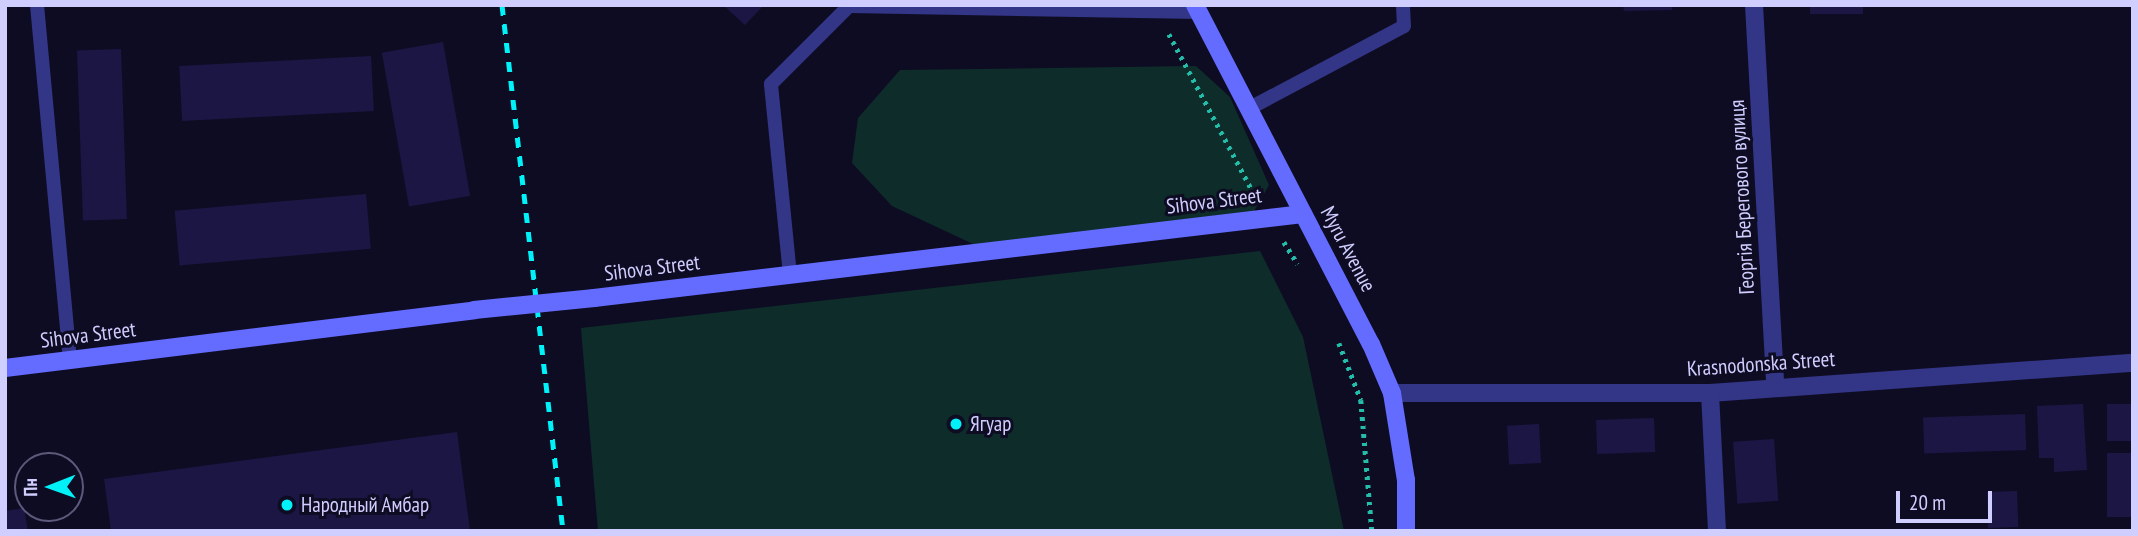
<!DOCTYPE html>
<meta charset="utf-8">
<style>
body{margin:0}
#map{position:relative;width:2138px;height:536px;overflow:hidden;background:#0e0c23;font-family:"PT Sans Narrow",sans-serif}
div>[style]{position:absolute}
.green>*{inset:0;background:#0e2d2a}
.building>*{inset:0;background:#1c1645;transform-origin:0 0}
.path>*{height:4.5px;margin-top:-2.25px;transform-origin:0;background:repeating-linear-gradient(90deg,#24bda9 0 3.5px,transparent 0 8.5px)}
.lane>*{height:14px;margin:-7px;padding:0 7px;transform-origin:7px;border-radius:7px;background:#333586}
.street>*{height:18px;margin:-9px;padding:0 9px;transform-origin:9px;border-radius:9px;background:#333586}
.secondary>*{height:18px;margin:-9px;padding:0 9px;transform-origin:9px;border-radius:9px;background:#646bff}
.rail>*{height:5px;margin-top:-2.5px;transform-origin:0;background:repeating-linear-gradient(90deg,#00f1f8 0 10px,transparent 0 19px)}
.secondary-bridge>*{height:18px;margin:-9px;padding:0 9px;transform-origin:9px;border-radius:9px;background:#646bff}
.dots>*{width:19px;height:19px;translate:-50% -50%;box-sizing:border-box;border:4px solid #0e0c23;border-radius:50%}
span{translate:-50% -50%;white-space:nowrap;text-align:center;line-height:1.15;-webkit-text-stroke:6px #0e0c23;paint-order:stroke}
.street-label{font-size:21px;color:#d0cdff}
.poi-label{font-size:21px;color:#d0cdff}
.left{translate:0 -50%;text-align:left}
.frame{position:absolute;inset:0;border:7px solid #d0cdff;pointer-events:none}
.north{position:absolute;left:14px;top:452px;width:70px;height:70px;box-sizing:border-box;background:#0e0c23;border:2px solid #5c597b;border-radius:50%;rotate:269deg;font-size:19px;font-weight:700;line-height:28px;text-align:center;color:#d0cdff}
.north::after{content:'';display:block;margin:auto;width:24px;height:32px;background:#00f1f8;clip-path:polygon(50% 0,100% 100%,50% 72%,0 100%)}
.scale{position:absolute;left:1896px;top:491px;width:96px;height:32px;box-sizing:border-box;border:4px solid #d0cdff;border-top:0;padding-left:9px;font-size:21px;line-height:24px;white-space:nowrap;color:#d0cdff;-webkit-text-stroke:5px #0e0c23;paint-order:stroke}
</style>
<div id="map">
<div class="green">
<i style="clip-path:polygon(1196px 66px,1230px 97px,1269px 185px,1249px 220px,988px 251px,892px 206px,852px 163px,858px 118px,900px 70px)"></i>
<i style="clip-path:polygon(1260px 251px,1303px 337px,1344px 531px,598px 531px,581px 328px)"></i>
</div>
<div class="building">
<i style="clip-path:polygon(723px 5px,764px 5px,745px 25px)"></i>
<i style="clip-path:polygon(1623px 5px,1672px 5px,1672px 10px,1624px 11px)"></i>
<i style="left:1810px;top:5px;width:53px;height:9px"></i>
<i style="left:443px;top:42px;width:156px;height:62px;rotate:80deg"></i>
<i style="left:121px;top:49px;width:170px;height:44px;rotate:88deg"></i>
<i style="left:371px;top:56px;width:55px;height:192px;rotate:87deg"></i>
<i style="left:366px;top:194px;width:55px;height:192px;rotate:85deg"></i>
<i style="clip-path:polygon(2083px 404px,2087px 470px,2054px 472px,2054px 458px,2039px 458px,2037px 406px)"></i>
<i style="left:2133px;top:404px;width:37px;height:26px;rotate:90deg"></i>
<i style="left:2025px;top:414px;width:36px;height:102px;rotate:88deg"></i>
<i style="left:1654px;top:418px;width:34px;height:58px;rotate:88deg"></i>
<i style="left:1539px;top:424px;width:39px;height:32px;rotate:87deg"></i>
<i style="clip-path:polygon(457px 432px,470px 531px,111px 531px,104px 479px)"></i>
<i style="left:1774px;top:439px;width:62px;height:41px;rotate:86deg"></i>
<i style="left:2133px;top:453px;width:64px;height:26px;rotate:90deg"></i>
<i style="left:2017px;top:491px;width:36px;height:30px;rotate:88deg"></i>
<i style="clip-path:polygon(24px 508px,28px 531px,5px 531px,5px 511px)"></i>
</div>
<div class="path">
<i style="left:1169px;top:34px;width:183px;rotate:62deg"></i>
<i style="left:1284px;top:242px;width:26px;rotate:58deg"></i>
<i style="left:1339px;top:343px;width:61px;rotate:68.9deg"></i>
<i style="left:1361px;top:400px;width:131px;rotate:85.2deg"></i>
</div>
<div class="lane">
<i style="left:37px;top:5px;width:357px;rotate:84.7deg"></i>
<i style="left:1250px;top:108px;width:174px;rotate:-28deg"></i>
<i style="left:1404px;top:26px;width:21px;rotate:-93deg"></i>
<i style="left:790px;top:275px;width:192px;rotate:-95.7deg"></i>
<i style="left:771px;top:84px;width:110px;rotate:-45deg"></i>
<i style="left:849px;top:6px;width:350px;rotate:1deg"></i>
</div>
<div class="street">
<i style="left:1754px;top:5px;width:381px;rotate:86.8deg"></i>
<i style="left:1392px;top:393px;width:318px"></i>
<i style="left:1710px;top:393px;width:424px;rotate:-4.1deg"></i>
<i style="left:1710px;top:393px;width:138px;rotate:87.1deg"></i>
</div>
<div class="secondary">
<i style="left:1195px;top:5px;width:382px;rotate:62.6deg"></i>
<i style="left:1371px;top:344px;width:53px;rotate:66.8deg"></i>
<i style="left:1392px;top:393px;width:88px;rotate:80.9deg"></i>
<i style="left:1406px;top:480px;width:51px;rotate:90deg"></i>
<i style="left:594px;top:298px;width:714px;rotate:-6.76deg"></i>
<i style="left:5px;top:368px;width:473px;rotate:-7deg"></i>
</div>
<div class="rail">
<i style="left:502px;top:5px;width:530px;rotate:83.38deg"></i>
</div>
<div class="secondary-bridge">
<i style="left:474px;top:310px;width:121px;rotate:-5.7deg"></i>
</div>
<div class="dots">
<i style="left:956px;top:424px;background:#00f1f8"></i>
<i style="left:287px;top:505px;background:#00f1f8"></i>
</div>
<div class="street-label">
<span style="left:1742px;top:197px;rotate:-93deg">Георгія Берегового вулиця</span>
<span style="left:1214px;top:201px;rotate:-7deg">Sihova Street</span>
<span style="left:1348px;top:249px;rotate:62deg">Myru Avenue</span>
<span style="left:652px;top:268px;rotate:-7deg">Sihova Street</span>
<span style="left:88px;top:335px;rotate:-7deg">Sihova Street</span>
<span style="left:1761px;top:364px;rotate:-4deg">Krasnodonska Street</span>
</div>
<div class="poi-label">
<span class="left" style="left:970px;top:424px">Ягуар</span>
<span class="left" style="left:301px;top:505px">Народный Амбар</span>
</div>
<div class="frame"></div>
<div class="north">Пн</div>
<div class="scale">20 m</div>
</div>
